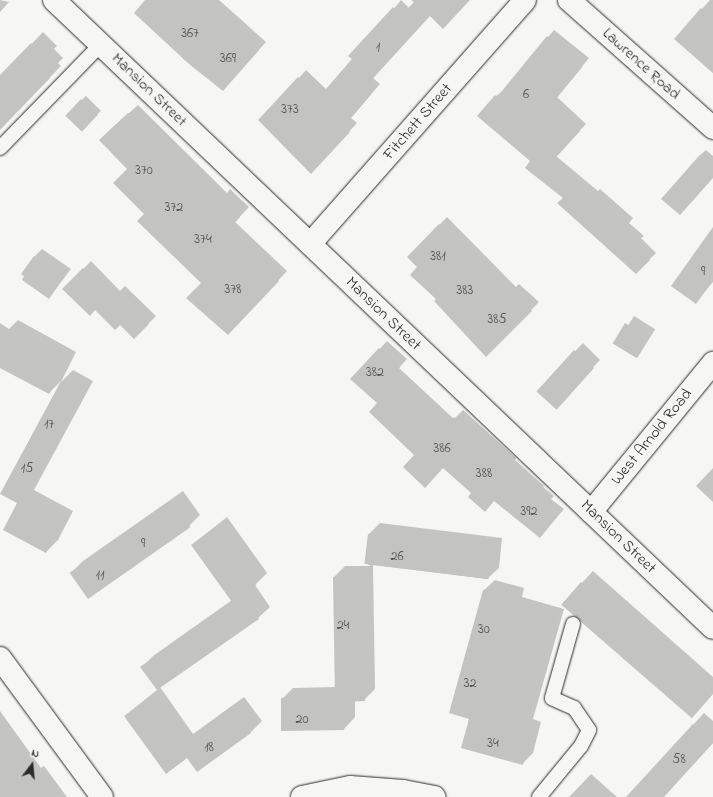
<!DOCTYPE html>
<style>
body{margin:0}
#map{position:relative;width:713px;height:797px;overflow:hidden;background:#f6f6f2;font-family:"Indie Flower",sans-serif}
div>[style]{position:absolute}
.shadow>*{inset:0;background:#0003;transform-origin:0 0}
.building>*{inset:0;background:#c3c3c0;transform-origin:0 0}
.roads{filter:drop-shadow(0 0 1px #2b2b2b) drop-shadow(0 0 1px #2b2b2b)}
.lane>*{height:14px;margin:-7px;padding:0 7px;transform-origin:7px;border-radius:7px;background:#f6f6f2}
.street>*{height:22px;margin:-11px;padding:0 11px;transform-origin:11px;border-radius:11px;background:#f6f6f2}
span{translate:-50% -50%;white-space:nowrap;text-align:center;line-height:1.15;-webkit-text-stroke:3px #f6f6f2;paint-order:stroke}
.number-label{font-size:14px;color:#515150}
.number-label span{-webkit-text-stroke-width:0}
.street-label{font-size:16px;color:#2b2b2b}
.north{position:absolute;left:12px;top:745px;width:40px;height:40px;-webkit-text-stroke:3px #f6f6f2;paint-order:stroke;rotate:16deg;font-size:11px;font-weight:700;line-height:16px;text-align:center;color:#2b2b2b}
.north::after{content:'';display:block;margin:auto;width:14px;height:18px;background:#2b2b2b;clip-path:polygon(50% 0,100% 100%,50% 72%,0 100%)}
</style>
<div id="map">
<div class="shadow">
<i style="clip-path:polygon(0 0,9px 2px,0 12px)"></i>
<i style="clip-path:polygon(147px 0,219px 0,266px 42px,230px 82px)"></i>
<i style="clip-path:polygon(401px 0,409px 8px,417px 0,469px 0,430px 15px,373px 78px,380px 84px,351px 118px,357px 123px,318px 165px,299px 78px,306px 70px,327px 90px)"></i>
<i style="clip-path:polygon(710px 0,713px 0,713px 73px,676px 39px)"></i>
<i style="clip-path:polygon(554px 30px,589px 58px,557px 97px,586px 124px,556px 156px,598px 191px,600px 189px,633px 218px,629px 223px,644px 236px,641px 238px,656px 253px,636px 273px,531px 161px,496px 96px,504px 90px)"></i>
<i style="clip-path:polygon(43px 32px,57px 46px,54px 49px,63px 58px,58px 63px,61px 66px,0 129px,0 77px)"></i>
<i style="left:86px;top:96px;width:21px;height:28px;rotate:45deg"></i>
<i style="clip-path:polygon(138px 105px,227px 193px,230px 189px,249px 207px,235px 222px,287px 271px,237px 325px,145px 214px,128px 169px,109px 131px)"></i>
<i style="clip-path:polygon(706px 150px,713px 156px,713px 177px,698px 157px)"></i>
<i style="clip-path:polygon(447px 217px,516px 287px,519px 284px,539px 302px,486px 356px,437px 299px,419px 267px,408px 257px)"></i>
<i style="clip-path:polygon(713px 234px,713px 282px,696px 302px)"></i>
<i style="clip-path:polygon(42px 249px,71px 269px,49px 298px,35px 256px)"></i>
<i style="clip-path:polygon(91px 261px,120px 291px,125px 286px,156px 316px,134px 338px,120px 324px,64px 289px)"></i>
<i style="left:634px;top:316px;width:25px;height:34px;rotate:32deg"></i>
<i style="clip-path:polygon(18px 320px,76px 352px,62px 380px,49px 393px,0 367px,0 323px,9px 329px)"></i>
<i style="clip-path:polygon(387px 341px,407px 359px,399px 368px,454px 419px,463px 410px,516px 458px,515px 460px,544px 486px,543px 487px,554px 496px,551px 499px,564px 509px,540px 537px,495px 500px,473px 493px,443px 467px,415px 455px,379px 403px,352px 379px)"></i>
<i style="clip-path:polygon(583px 343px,600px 360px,562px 400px,537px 391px)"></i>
<i style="clip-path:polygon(73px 370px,93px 381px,34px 490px,73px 511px,58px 540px,46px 552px,19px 503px,1px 493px,62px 381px)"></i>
<i style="clip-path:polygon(713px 468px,713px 502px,696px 486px)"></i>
<i style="clip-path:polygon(183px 491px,200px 515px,189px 526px,71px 573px,83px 561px)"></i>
<i style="clip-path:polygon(227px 517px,267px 573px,255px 585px,270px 607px,258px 618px,160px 687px,193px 734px,244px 697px,262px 721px,251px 732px,197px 771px,187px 757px,125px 716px,158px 689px,142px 667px,153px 656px,232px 600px,192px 545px)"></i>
<i style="clip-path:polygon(380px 523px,502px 538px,499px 568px,487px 579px,373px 565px,375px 689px,364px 700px,355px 700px,355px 717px,344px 729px,282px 699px,293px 688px,336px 687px,334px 577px,345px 566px,371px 566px,365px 563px,369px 534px)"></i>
<i style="clip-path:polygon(593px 571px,713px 677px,713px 694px,702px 706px,562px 604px)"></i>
<i style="clip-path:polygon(495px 580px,524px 588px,522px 597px,564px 609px,533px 719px,541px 722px,533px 753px,522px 764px,471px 718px,451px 713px,484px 590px)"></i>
<i style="clip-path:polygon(0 711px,41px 768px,44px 766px,67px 797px,4px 797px,0 792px)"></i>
<i style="clip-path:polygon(704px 713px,713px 721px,713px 743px,663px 797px,627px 797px)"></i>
<i style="clip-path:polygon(591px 774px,617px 797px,569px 797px)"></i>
</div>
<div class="building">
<i style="clip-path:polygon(145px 0,204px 0,259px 50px,223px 91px,189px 64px,134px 13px)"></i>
<i style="clip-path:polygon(411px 0,470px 0,443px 29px,430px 16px,366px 86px,373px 92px,344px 126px,350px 132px,311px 174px,258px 120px,298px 77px,319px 97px,352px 59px,348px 56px,393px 7px,401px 15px,414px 2px)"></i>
<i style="clip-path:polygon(701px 8px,713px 18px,713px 73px,674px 39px)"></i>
<i style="clip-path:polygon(547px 36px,583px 66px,551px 105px,580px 131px,550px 164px,591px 197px,592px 195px,627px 226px,623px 231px,638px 243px,635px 246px,650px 260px,636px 274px,557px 203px,563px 198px,525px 168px,530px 161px,477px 116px,495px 95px,497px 97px)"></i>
<i style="clip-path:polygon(31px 43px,47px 58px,44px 61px,53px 70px,48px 75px,50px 78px,0 130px,0 75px)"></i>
<i style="left:81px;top:99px;width:23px;height:23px;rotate:43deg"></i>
<i style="clip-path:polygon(128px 113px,217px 201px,220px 198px,240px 217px,227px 231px,279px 281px,228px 335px,186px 298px,201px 283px,137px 221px,144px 214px,113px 183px,127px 169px,99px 140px)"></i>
<i style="clip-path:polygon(698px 157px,713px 170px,713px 178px,680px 215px,661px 199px)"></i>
<i style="clip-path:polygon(439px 224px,508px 294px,511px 291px,532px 311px,486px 357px,434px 301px,436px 299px,410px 275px,417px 267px,407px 257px)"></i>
<i style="clip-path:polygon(713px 227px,713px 280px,696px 304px,671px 286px)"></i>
<i style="clip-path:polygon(34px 256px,64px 277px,49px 299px,22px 280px,24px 276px,21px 274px)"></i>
<i style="clip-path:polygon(83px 268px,112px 298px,117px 293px,149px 324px,134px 339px,120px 325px,115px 330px,95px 310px,90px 316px,62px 289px)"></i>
<i style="left:625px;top:323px;width:27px;height:24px;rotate:31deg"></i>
<i style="clip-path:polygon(0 331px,64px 366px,49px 394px,0 368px)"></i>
<i style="clip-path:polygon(379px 348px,400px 367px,392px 376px,446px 426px,454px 417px,547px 504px,544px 507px,557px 517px,540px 538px,494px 501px,485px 512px,468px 497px,471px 493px,443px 468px,425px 488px,403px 467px,414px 455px,369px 412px,377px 403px,350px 379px)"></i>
<i style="left:574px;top:350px;width:27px;height:56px;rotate:42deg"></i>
<i style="clip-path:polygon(61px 381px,83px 393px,24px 502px,63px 523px,46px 553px,3px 530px,17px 503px,0 494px)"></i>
<i style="left:172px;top:501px;width:32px;height:125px;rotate:55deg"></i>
<i style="clip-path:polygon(215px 527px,256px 585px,243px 595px,259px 619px,157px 690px,140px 667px,232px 602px,191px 545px)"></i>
<i style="left:368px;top:534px;width:125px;height:30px;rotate:7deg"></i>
<i style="clip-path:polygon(363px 576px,365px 701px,343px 702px,344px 730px,281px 731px,281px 698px,335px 698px,333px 577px)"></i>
<i style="left:581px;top:582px;width:173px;height:30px;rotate:41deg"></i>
<i style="clip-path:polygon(483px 590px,514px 598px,512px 607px,554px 619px,523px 730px,531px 732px,523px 765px,461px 748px,469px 719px,449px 713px)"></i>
<i style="clip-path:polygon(148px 698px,181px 744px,233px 707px,251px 733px,197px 772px,187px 758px,166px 774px,124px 716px)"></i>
<i style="clip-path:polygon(693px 724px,713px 743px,664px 797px,626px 797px)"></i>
<i style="clip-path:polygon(0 742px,40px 797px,0 797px)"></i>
</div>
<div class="roads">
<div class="lane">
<i style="left:0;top:148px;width:145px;rotate:-45.8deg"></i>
<i style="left:539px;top:797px;width:66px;rotate:-50.5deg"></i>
<i style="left:581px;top:746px;width:18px;rotate:-63deg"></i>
<i style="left:589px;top:730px;width:27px;rotate:-124deg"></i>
<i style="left:574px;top:708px;width:24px;rotate:-156deg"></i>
<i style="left:552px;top:698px;width:77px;rotate:-74.2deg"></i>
</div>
<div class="street">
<i style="left:54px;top:0;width:910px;rotate:43.62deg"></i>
<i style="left:569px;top:0;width:193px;rotate:41.6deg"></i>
<i style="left:310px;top:244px;width:325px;rotate:-48.6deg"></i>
<i style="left:591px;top:512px;width:193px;rotate:-50.7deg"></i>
<i style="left:0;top:658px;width:172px;rotate:53.7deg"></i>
<i style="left:302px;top:797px;width:49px;rotate:-11.8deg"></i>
<i style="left:350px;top:787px;width:53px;rotate:4.3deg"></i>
<i style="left:403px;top:791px;width:32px;rotate:11deg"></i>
</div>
</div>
<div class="number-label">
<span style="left:190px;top:34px">367</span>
<span style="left:378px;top:48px">1</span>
<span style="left:228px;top:59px">369</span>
<span style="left:526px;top:95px">6</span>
<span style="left:290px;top:110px">373</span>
<span style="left:144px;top:171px">370</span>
<span style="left:174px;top:208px">372</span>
<span style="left:203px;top:240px">374</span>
<span style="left:438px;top:257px">381</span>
<span style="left:703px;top:272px">9</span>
<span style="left:233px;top:290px">378</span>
<span style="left:465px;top:291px">383</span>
<span style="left:497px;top:320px">385</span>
<span style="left:375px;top:373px">382</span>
<span style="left:49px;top:425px">17</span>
<span style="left:442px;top:449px">386</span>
<span style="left:27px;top:469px">15</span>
<span style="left:484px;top:474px">388</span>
<span style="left:529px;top:512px">392</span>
<span style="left:143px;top:544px">9</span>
<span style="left:397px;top:557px">26</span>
<span style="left:100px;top:576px">11</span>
<span style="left:343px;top:626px">24</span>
<span style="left:484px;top:630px">30</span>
<span style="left:470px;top:684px">32</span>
<span style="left:302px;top:720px">20</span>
<span style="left:493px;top:744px">34</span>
<span style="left:209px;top:748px">18</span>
<span style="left:679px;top:760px">58</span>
</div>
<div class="street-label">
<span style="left:641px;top:64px;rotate:42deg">Lawrence Road</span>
<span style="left:149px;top:90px;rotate:44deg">Mansion Street</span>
<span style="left:418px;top:122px;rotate:-49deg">Fitchett Street</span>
<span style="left:383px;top:314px;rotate:44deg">Mansion Street</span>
<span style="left:652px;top:437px;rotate:-51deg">West Arnold Road</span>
<span style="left:618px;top:537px;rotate:44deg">Mansion Street</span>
</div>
<div class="north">N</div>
</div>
